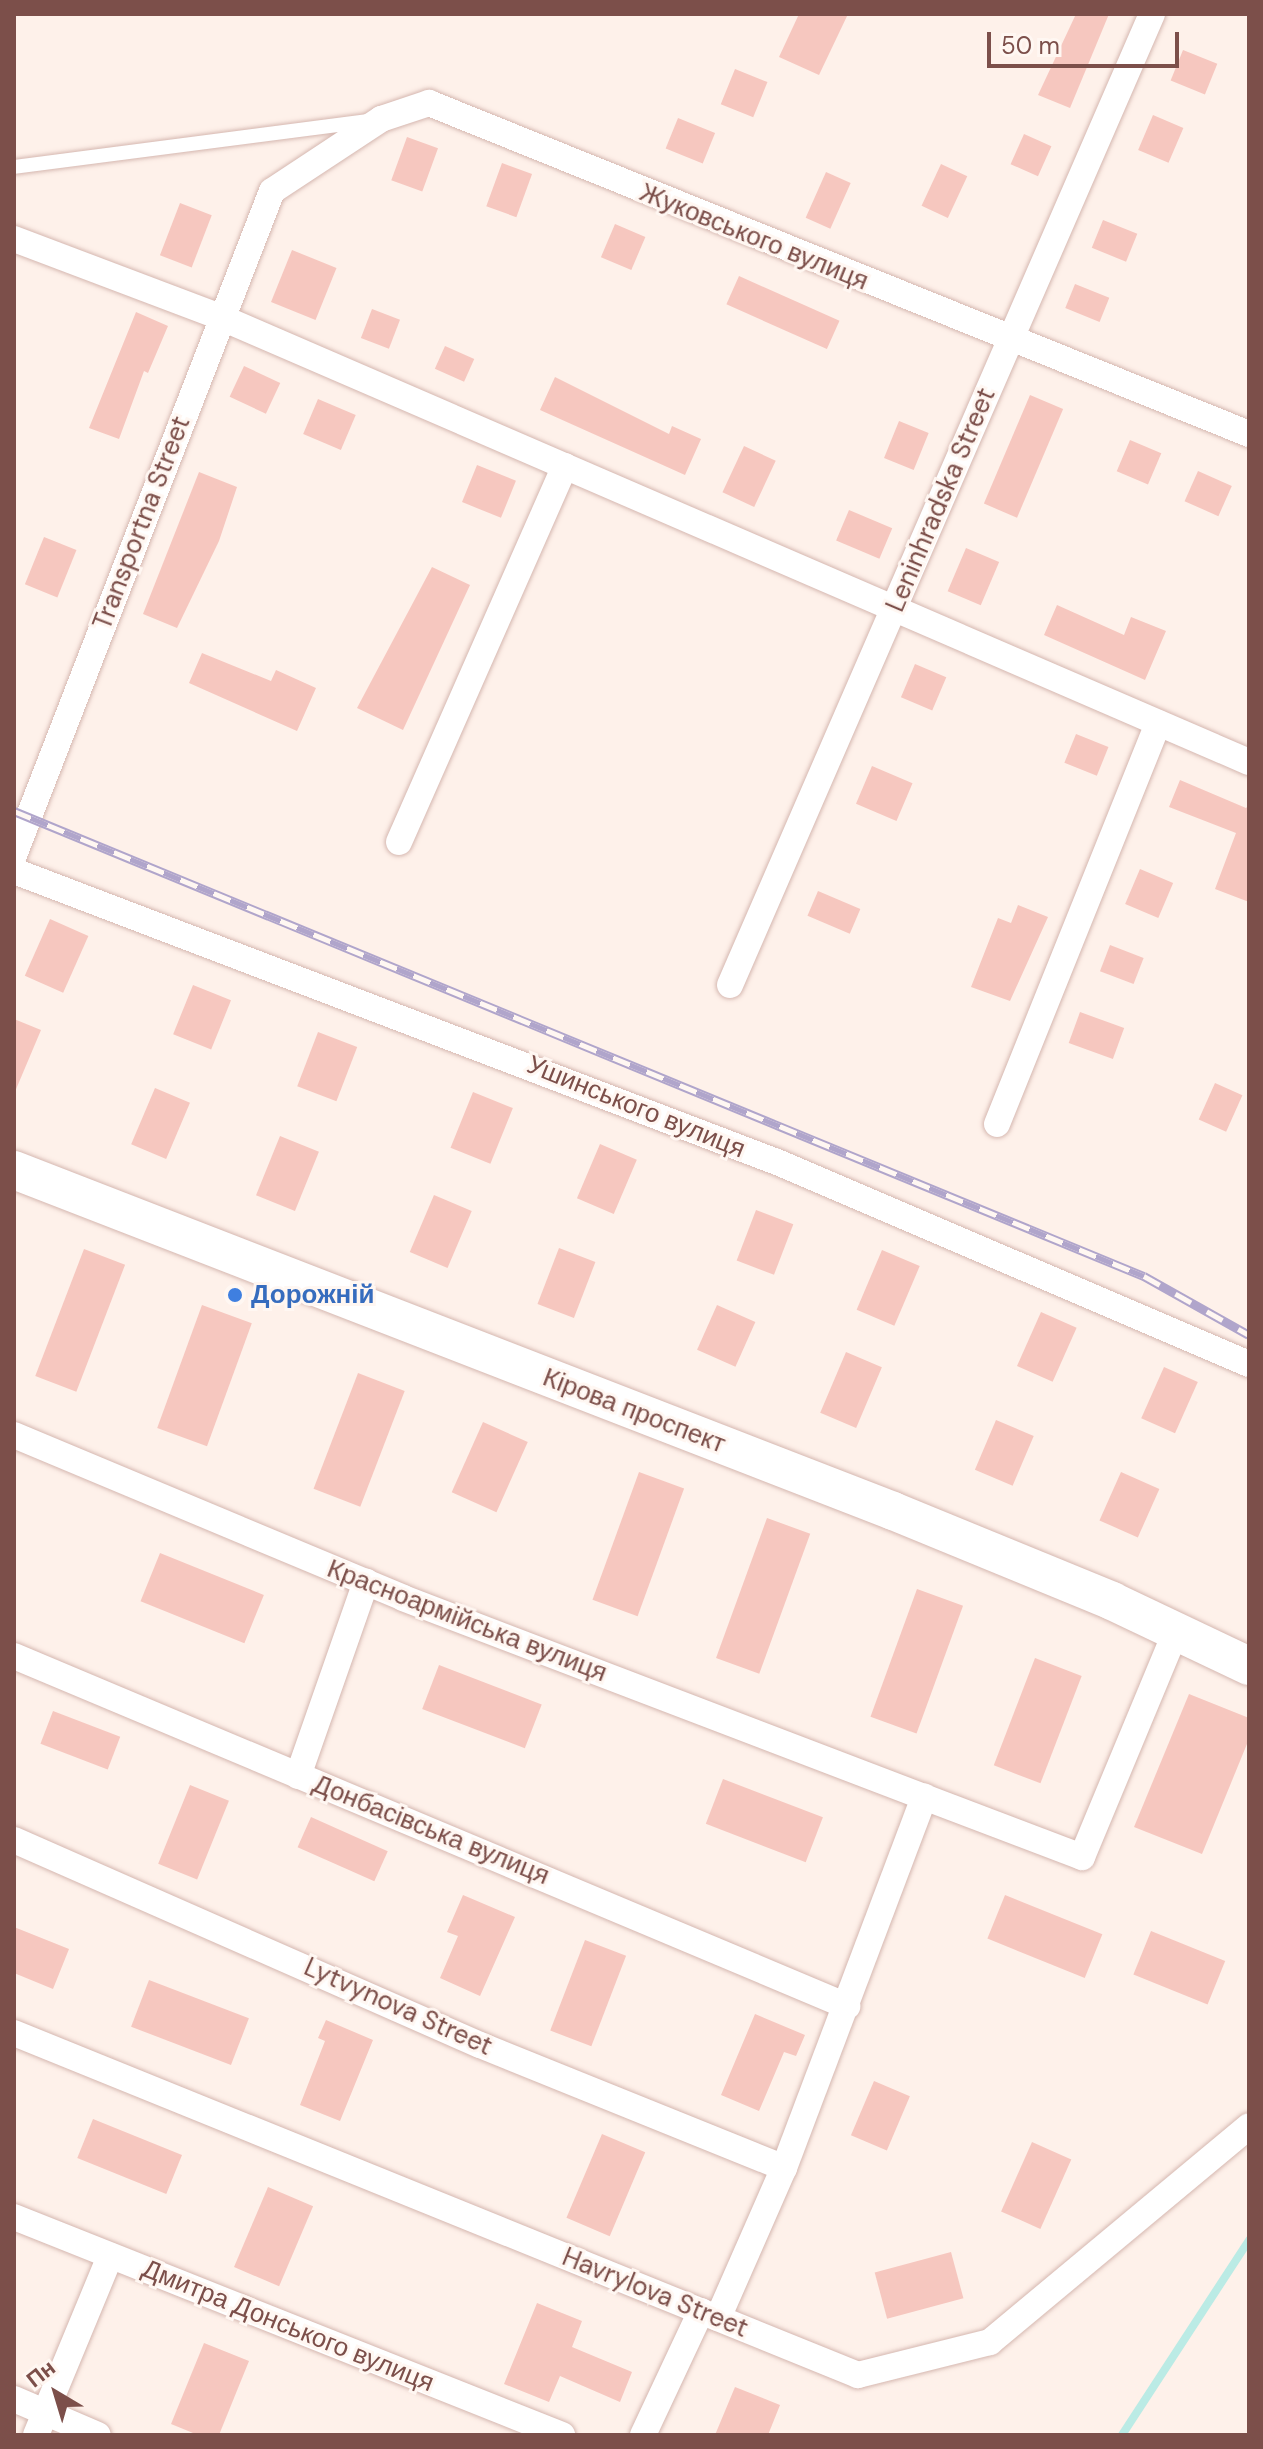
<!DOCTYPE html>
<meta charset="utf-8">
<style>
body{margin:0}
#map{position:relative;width:1263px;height:2449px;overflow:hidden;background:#fef1ea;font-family:"DM Sans",sans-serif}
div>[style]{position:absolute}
.stream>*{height:8px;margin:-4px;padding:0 4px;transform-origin:4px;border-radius:4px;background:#bbebe5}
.building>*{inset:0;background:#f6c7bf;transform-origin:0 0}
.roads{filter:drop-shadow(0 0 2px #d5b7b0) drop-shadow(0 0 2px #d5b7b0)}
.lane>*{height:14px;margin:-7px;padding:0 7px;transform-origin:7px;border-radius:7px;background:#fff}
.street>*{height:26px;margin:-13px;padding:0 13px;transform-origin:13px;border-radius:13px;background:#fff}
.secondary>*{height:38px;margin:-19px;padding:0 19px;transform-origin:19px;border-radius:19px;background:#fff}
.rail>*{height:9px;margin-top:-4.5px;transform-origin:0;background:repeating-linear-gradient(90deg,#fff7f2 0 18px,#b0a5cb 0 36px);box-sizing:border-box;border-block:2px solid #b0a5cb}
.dots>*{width:22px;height:22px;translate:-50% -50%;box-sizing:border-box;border:4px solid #fff7f2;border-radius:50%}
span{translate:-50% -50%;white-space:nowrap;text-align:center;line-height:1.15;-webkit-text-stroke:6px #fff7f2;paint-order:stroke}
.street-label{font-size:26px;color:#7c4f4a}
.shop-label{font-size:26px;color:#366cbe;font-weight:700}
.left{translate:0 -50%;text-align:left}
.frame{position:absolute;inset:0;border:16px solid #7c4f4a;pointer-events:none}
.north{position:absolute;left:16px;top:2353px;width:80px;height:80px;-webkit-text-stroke:6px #fff7f2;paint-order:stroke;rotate:322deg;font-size:22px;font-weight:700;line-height:32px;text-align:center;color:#7c4f4a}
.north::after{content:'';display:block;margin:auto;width:28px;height:36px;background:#7c4f4a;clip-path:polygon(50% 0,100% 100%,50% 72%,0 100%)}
.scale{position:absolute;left:987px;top:32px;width:192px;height:36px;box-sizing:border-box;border:4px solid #7c4f4a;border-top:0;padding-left:10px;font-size:24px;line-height:28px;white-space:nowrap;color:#7c4f4a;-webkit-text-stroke:6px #fff7f2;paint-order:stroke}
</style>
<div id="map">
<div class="stream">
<i style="left:1122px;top:2435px;width:233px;rotate:-56.9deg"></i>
</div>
<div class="building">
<i style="clip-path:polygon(799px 14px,848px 14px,819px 75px,779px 57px)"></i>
<i style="clip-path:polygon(1076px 14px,1109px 14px,1070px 108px,1038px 95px)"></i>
<i style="left:1183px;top:50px;width:37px;height:33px;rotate:22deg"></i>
<i style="left:735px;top:69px;width:35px;height:38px;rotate:22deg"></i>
<i style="left:1153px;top:115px;width:33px;height:38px;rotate:23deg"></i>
<i style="left:678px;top:118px;width:40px;height:33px;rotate:22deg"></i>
<i style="left:1024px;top:134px;width:30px;height:33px;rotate:24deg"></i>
<i style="left:407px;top:137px;width:33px;height:46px;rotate:20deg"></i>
<i style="left:502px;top:163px;width:32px;height:46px;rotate:20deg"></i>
<i style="left:941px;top:164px;width:29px;height:46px;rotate:25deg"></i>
<i style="left:826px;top:172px;width:27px;height:50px;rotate:24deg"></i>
<i style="left:180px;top:203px;width:34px;height:56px;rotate:21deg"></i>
<i style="left:1103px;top:220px;width:37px;height:30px;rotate:22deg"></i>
<i style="left:615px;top:224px;width:33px;height:36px;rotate:23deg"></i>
<i style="left:292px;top:250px;width:48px;height:56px;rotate:22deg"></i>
<i style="left:739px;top:276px;width:110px;height:31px;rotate:24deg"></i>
<i style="left:1075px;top:284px;width:37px;height:26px;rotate:22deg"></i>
<i style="left:372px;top:309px;width:30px;height:31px;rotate:21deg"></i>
<i style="clip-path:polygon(136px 312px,168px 326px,148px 373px,144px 371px,119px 439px,89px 428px)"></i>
<i style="left:445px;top:346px;width:32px;height:25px;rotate:24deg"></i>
<i style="left:244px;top:366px;width:40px;height:34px;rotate:25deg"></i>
<i style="clip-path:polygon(555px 377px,669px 434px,672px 426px,701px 439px,685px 475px,540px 410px)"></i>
<i style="left:1030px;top:395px;width:36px;height:118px;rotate:23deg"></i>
<i style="left:318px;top:399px;width:41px;height:38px;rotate:23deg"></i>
<i style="left:899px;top:421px;width:32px;height:40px;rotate:22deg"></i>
<i style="left:1130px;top:440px;width:34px;height:34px;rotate:23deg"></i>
<i style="left:744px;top:446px;width:35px;height:51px;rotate:25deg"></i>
<i style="left:477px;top:465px;width:42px;height:40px;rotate:22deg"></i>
<i style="left:1198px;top:471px;width:37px;height:33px;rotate:24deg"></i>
<i style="clip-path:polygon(199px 472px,237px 487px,219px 541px,177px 628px,143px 614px)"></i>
<i style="left:849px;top:510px;width:47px;height:33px;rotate:23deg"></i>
<i style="left:44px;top:537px;width:35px;height:51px;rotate:22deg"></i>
<i style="left:966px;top:548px;width:36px;height:47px;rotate:23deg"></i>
<i style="clip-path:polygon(432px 567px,470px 585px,403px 730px,357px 708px)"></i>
<i style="clip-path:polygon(1057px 605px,1124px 635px,1131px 617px,1166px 631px,1145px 680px,1044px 635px)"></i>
<i style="clip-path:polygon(202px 653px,271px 681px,276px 670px,316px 688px,297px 731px,189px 683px)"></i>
<i style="left:915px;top:664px;width:34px;height:36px;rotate:23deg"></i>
<i style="left:1076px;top:734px;width:35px;height:31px;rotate:22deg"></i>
<i style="left:872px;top:766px;width:44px;height:41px;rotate:23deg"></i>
<i style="clip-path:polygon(1180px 780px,1246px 808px,1249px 805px,1249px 902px,1215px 889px,1236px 833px,1169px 807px)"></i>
<i style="left:1140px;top:869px;width:36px;height:38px;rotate:23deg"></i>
<i style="left:818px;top:891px;width:46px;height:27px;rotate:23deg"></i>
<i style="clip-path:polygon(1018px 905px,1048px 917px,1010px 1001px,971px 987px,998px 918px,1011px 923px)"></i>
<i style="left:50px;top:919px;width:42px;height:62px;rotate:24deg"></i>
<i style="left:1110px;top:945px;width:36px;height:28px;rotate:21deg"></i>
<i style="left:193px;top:985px;width:41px;height:53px;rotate:22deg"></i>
<i style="left:1080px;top:1012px;width:47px;height:33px;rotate:20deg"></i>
<i style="clip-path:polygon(14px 1019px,41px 1030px,14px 1094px)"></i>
<i style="left:318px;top:1032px;width:42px;height:58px;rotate:21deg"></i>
<i style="left:1215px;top:1083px;width:30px;height:40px;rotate:24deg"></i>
<i style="left:155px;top:1088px;width:38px;height:61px;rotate:23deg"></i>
<i style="left:473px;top:1092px;width:43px;height:60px;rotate:22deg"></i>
<i style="left:280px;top:1136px;width:42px;height:64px;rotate:22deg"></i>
<i style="left:600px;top:1144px;width:40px;height:59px;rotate:23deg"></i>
<i style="left:434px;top:1195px;width:41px;height:62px;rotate:23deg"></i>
<i style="left:756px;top:1210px;width:40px;height:54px;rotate:21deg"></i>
<i style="left:559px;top:1248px;width:39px;height:60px;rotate:21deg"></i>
<i style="left:84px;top:1249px;width:44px;height:136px;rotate:21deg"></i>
<i style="left:882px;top:1250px;width:41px;height:65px;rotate:23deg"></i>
<i style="left:202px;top:1305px;width:53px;height:131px;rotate:20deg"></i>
<i style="left:717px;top:1305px;width:42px;height:49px;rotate:24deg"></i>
<i style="left:1041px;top:1312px;width:39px;height:59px;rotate:24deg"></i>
<i style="left:846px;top:1352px;width:39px;height:66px;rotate:23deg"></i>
<i style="left:1164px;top:1367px;width:37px;height:56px;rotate:24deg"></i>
<i style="left:358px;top:1373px;width:50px;height:124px;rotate:21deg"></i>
<i style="left:996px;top:1420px;width:41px;height:54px;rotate:23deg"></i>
<i style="left:483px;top:1422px;width:49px;height:77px;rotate:24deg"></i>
<i style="left:639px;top:1472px;width:48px;height:136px;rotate:20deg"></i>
<i style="left:1121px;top:1472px;width:42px;height:53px;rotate:24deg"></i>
<i style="left:767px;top:1518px;width:46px;height:149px;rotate:20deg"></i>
<i style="left:160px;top:1553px;width:112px;height:52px;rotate:22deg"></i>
<i style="left:917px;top:1589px;width:49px;height:136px;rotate:20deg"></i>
<i style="left:1035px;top:1658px;width:50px;height:115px;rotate:21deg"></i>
<i style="left:439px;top:1665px;width:110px;height:47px;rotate:21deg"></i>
<i style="clip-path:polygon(1189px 1694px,1249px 1718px,1249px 1739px,1202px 1854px,1134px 1827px)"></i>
<i style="left:53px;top:1711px;width:72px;height:35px;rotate:21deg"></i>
<i style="left:723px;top:1779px;width:107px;height:48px;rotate:21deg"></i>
<i style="left:190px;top:1785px;width:42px;height:85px;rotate:22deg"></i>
<i style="left:311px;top:1817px;width:84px;height:33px;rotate:24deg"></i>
<i style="clip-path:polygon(463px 1895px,515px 1917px,480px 1996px,440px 1978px,458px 1936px,447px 1932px)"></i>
<i style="left:1005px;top:1895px;width:105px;height:47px;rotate:22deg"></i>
<i style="clip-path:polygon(14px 1927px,69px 1949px,53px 1989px,14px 1973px)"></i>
<i style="left:1151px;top:1931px;width:80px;height:47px;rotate:22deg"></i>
<i style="left:585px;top:1940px;width:44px;height:97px;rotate:21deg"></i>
<i style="left:149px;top:1980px;width:107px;height:50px;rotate:21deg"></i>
<i style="clip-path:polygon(755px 2014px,805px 2035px,796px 2056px,784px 2052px,759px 2111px,721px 2095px)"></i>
<i style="clip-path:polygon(326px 2020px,373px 2040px,340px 2121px,300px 2105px,325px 2041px,318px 2038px)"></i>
<i style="left:874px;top:2081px;width:39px;height:59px;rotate:23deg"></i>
<i style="left:93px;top:2119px;width:96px;height:42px;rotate:22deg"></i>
<i style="left:602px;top:2134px;width:47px;height:91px;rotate:23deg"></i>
<i style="left:1032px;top:2142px;width:43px;height:76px;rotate:24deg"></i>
<i style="left:268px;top:2187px;width:49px;height:87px;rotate:23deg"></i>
<i style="left:951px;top:2252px;width:48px;height:79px;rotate:75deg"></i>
<i style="clip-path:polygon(537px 2303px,582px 2321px,572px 2347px,632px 2372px,620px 2402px,560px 2376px,549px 2402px,504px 2384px)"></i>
<i style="clip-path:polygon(204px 2343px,249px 2361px,219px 2435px,198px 2435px,171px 2424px)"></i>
<i style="clip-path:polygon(735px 2387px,780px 2405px,768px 2435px,715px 2435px)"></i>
</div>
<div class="roads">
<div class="lane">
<i style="left:14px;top:167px;width:358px;rotate:-7.4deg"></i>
</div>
<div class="street">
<i style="left:14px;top:239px;width:220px;rotate:20.7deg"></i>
<i style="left:220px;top:317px;width:1121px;rotate:23.39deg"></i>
<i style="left:399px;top:842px;width:411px;rotate:-66.2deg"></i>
<i style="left:14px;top:855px;width:712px;rotate:-68.77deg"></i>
<i style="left:272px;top:191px;width:131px;rotate:-33.4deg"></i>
<i style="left:381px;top:119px;width:51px;rotate:-18.4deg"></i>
<i style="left:429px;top:103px;width:884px;rotate:21.98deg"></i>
<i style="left:14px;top:871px;width:817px;rotate:20.88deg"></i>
<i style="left:777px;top:1162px;width:513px;rotate:23.17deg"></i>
<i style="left:730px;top:985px;width:1059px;rotate:-66.51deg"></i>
<i style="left:997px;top:1124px;width:432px;rotate:-68.1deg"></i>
<i style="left:14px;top:1435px;width:422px;rotate:22.7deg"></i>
<i style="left:403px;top:1598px;width:558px;rotate:20.9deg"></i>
<i style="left:14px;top:1656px;width:904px;rotate:22.79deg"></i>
<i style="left:298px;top:1776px;width:206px;rotate:-70.7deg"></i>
<i style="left:14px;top:1840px;width:509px;rotate:23.75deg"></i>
<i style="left:480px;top:2045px;width:328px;rotate:22deg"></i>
<i style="left:14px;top:2033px;width:911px;rotate:22.06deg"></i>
<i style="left:858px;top:2375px;width:136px;rotate:-14deg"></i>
<i style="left:990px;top:2342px;width:337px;rotate:-39.8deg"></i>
<i style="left:14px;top:2217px;width:590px;rotate:21.69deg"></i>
<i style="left:718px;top:2318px;width:164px;rotate:-66.3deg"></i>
<i style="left:784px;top:2168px;width:397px;rotate:-69.3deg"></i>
<i style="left:924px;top:1797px;width:169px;rotate:20.8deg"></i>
<i style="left:1082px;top:1857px;width:245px;rotate:-67.4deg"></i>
<i style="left:14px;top:2399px;width:91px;rotate:23.2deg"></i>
<i style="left:36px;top:2435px;width:194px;rotate:-67.5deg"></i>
<i style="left:643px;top:2435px;width:137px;rotate:-64.9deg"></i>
</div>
<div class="secondary">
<i style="left:14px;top:1170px;width:943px;rotate:21.2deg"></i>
<i style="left:893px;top:1511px;width:237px;rotate:22.3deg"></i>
<i style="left:1112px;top:1601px;width:152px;rotate:25.4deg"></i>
</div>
</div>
<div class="rail">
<i style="left:14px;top:811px;width:1222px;rotate:22.37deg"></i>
<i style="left:1144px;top:1276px;width:120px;rotate:29.3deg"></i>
</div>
<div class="dots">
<i style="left:235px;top:1295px;background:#3f7fe0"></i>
</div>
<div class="street-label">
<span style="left:754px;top:237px;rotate:22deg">Жуковського вулиця</span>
<span style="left:941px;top:500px;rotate:-67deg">Leninhradska Street</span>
<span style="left:142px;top:523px;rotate:-69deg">Transportna Street</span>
<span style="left:636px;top:1107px;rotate:22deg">Ушинського вулиця</span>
<span style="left:634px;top:1411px;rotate:21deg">Кірова проспект</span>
<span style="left:467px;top:1621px;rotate:21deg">Красноармійська вулиця</span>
<span style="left:431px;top:1830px;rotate:22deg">Донбасівська вулиця</span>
<span style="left:398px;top:2007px;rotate:24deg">Lytvynova Street</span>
<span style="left:655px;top:2293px;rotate:22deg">Havrylova Street</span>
<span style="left:288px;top:2326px;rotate:22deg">Дмитра Донського вулиця</span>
</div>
<div class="shop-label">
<span class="left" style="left:251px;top:1295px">Дорожній</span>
</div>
<div class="frame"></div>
<div class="north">Пн</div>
<div class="scale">50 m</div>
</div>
